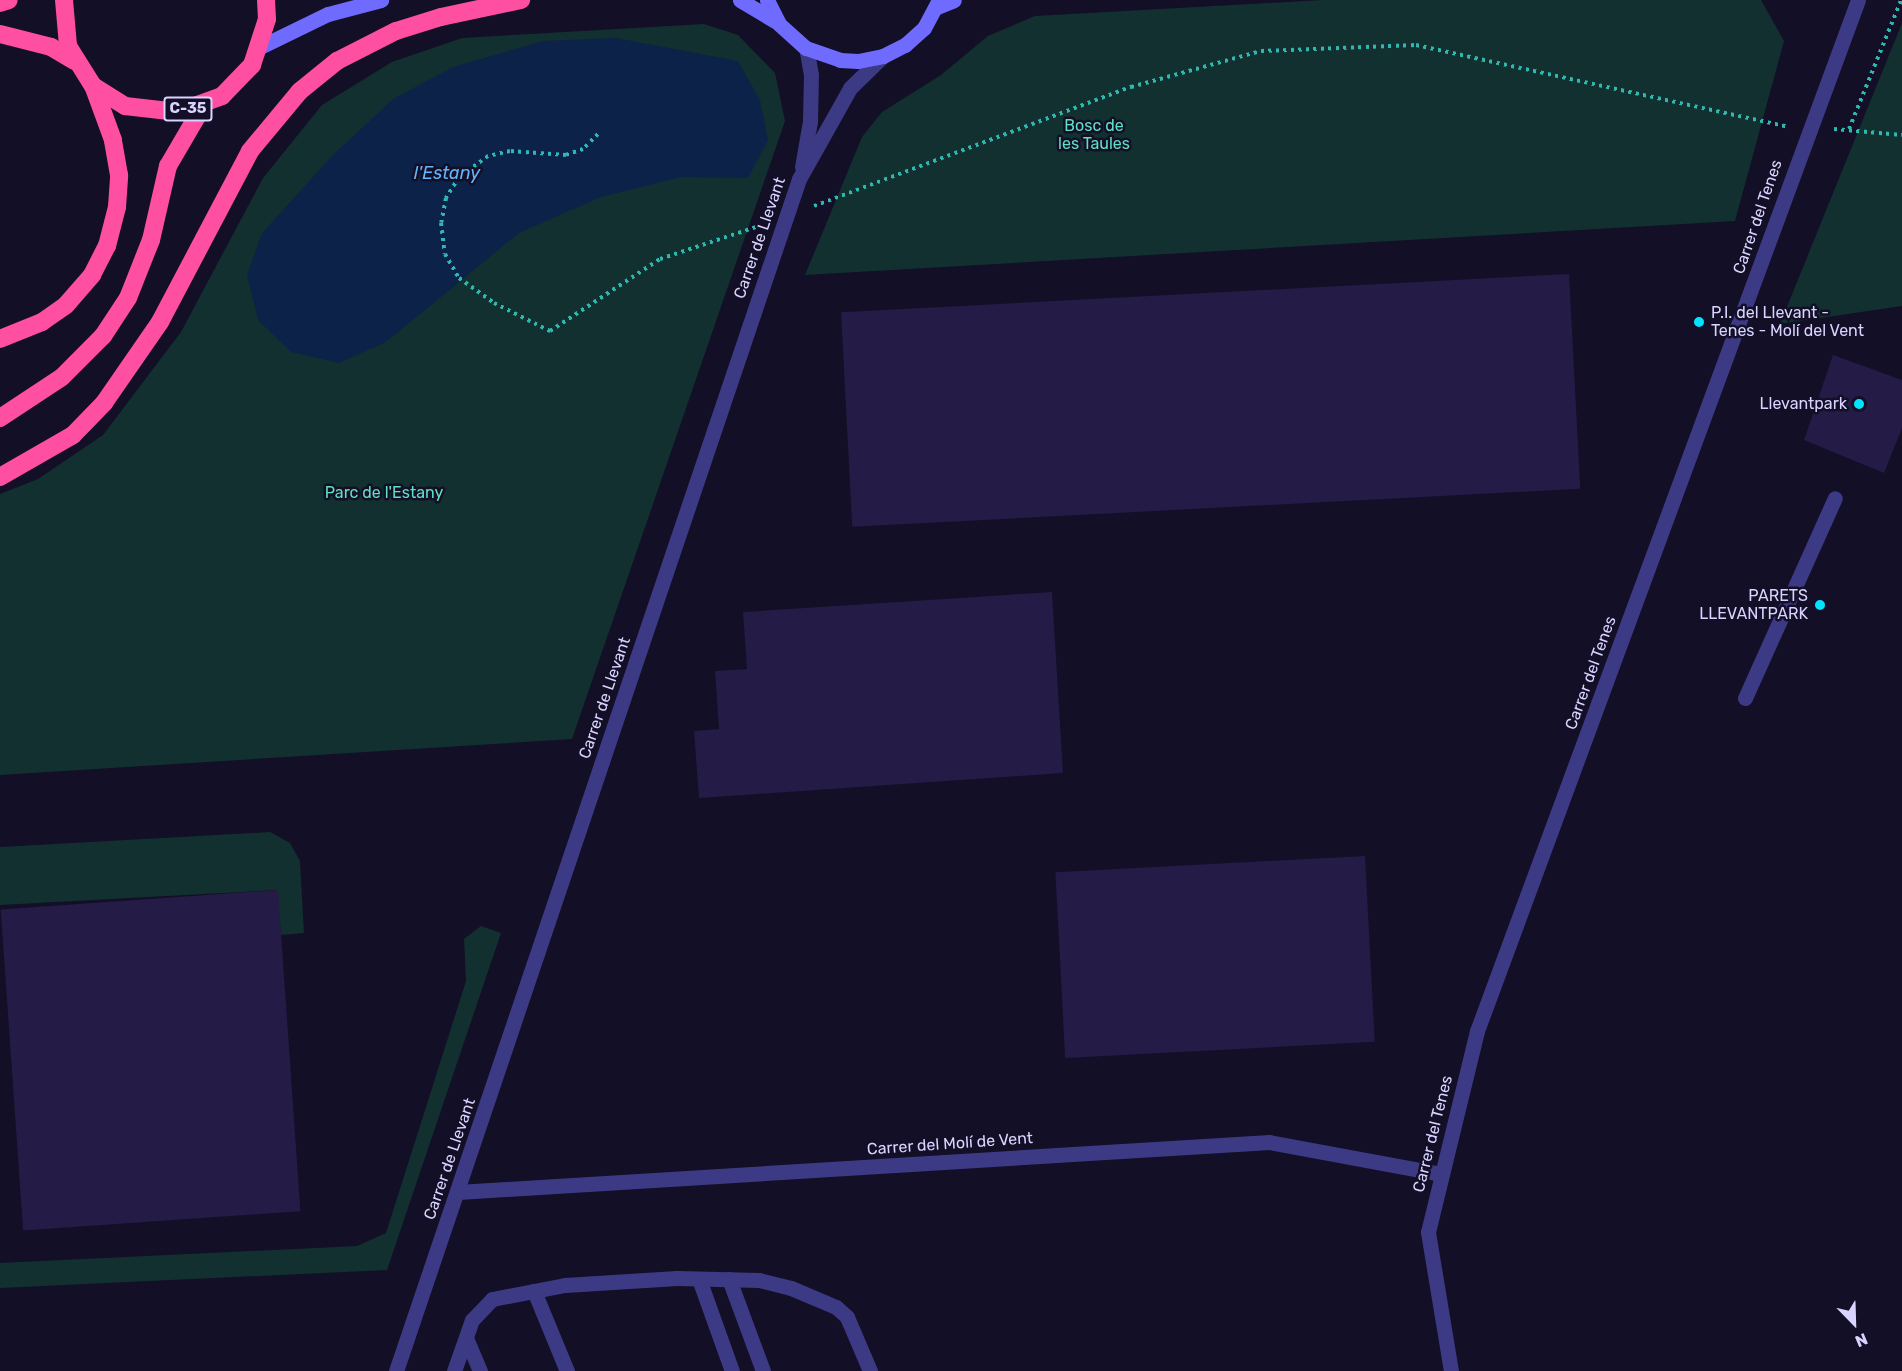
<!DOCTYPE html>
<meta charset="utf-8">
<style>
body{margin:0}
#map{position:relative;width:1902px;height:1371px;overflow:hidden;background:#130f26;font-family:Rubik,sans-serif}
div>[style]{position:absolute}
.green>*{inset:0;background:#12302f}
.water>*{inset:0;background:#0c2248}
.building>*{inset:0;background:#241b47;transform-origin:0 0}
.path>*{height:4px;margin-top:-2px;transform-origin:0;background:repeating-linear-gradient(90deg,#2fb8b0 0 3px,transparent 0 7.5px)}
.lane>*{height:15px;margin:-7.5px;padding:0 7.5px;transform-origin:7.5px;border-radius:7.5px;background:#3d3a85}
.street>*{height:15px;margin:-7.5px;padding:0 7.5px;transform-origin:7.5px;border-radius:7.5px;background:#3d3a85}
.secondary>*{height:15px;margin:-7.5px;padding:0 7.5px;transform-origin:7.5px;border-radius:7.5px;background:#6f6bff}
.highway>*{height:18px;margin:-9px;padding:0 9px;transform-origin:9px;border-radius:9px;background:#ff4fa3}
.dots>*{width:16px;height:16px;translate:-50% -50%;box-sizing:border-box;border:3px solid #130f26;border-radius:50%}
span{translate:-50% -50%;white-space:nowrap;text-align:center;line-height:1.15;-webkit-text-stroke:5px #130f26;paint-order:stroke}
.shield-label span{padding:2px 4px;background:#130f26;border:2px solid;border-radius:4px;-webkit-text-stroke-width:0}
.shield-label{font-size:15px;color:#d9d4ff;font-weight:700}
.park-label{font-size:16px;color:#5fe0c0}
.street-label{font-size:16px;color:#d9d4ff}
.poi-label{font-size:16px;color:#d9d4ff}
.left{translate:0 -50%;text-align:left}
.right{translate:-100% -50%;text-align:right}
.water-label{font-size:18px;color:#62b6ff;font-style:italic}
.north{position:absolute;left:1824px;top:1293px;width:60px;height:60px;-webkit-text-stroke:4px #130f26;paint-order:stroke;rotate:157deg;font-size:16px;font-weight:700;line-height:24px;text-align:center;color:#d9d4ff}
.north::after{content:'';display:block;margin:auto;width:21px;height:27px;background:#d9d4ff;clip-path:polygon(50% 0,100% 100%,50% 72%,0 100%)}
</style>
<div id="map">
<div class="green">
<i style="clip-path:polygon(1323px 0,1761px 0,1784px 41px,1735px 221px,805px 275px,862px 137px,882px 112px,941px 75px,988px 36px,1035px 16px)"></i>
<i style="clip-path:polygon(1902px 23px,1902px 306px,1780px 324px)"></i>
<i style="clip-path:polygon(704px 24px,738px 35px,775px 73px,785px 121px,572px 739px,0 775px,0 494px,38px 479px,103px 435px,181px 332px,263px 178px,322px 105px,392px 62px,462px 38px)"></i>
<i style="clip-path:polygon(270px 832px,290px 843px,300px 861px,304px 933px,281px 935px,277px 890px,0 905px,0 847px)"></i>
<i style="clip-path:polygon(481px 926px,501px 933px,387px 1270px,0 1288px,0 1263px,357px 1246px,386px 1233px,466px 981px,464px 939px)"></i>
</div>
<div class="water">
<i style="clip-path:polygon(616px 38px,738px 61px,760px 100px,768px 140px,748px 178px,682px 177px,601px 197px,519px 233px,386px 342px,339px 363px,291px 352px,258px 320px,247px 275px,262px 233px,332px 156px,393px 99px,453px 67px,543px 41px)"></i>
</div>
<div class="building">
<i style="left:1569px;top:274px;width:215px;height:729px;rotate:87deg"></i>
<i style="clip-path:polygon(1833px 355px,1902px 380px,1902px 428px,1884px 473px,1804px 440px)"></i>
<i style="clip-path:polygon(1052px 592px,1063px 773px,699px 798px,694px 731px,719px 729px,715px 671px,747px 669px,743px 612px)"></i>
<i style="left:1365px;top:856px;width:186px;height:310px;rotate:87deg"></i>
<i style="left:278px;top:890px;width:322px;height:278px;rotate:86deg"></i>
</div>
<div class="path">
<i style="left:1834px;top:129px;width:68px;rotate:5deg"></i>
<i style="left:1849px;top:129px;width:139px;rotate:-68deg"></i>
<i style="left:598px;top:134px;width:21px;rotate:135deg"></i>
<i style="left:583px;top:149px;width:18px;rotate:161deg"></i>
<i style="left:566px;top:155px;width:56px;rotate:-175.9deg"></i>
<i style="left:510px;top:151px;width:23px;rotate:167deg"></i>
<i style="left:488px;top:156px;width:36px;rotate:144deg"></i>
<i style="left:459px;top:177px;width:25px;rotate:122deg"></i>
<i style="left:446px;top:198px;width:25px;rotate:101deg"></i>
<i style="left:441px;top:223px;width:31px;rotate:83deg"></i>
<i style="left:445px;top:254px;width:28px;rotate:60deg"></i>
<i style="left:459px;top:278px;width:43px;rotate:35.5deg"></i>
<i style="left:494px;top:303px;width:63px;rotate:26.6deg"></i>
<i style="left:550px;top:331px;width:131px;rotate:-33.2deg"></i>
<i style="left:660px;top:259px;width:104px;rotate:-18.4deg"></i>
<i style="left:814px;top:206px;width:339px;rotate:-20.6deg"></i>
<i style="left:1131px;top:87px;width:135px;rotate:-15.5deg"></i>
<i style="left:1261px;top:51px;width:155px;rotate:-2.2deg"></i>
<i style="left:1416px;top:45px;width:381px;rotate:12.4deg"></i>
</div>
<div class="lane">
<i style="left:1745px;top:698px;width:219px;rotate:-65.8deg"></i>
<i style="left:699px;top:1279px;width:98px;rotate:70.3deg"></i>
<i style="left:729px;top:1279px;width:98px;rotate:69.7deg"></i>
<i style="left:534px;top:1291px;width:87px;rotate:67.6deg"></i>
<i style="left:466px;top:1338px;width:36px;rotate:67deg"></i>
<i style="left:454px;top:1371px;width:54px;rotate:-70.6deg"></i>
<i style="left:472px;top:1320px;width:29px;rotate:-46deg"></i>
<i style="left:492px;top:1299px;width:74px;rotate:-10.9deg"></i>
<i style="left:565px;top:1285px;width:112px;rotate:-3.6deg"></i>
<i style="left:677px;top:1278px;width:82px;rotate:1.4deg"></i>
<i style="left:759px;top:1280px;width:33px;rotate:14deg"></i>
<i style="left:791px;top:1288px;width:49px;rotate:22.9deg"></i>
<i style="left:836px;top:1307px;width:15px;rotate:42deg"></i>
<i style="left:847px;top:1317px;width:59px;rotate:66.9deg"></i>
</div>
<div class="street">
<i style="left:802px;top:167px;width:47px;rotate:-80.1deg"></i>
<i style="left:810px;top:121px;width:46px;rotate:-88.8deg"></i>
<i style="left:811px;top:75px;width:27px;rotate:-100deg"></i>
<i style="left:458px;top:1192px;width:813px;rotate:-3.53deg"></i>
<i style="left:1269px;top:1142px;width:176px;rotate:10.5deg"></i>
<i style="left:396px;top:1371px;width:1258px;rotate:-71.32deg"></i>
<i style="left:799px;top:179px;width:104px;rotate:-60.7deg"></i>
<i style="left:850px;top:88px;width:46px;rotate:-44.1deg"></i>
<i style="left:1451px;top:1371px;width:141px;rotate:-99.4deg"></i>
<i style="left:1428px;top:1232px;width:207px;rotate:-76.3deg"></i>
<i style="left:1477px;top:1031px;width:1099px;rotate:-69.72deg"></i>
</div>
<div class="secondary">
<i style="left:740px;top:0;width:41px;rotate:31deg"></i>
<i style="left:767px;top:0;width:27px;rotate:63deg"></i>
<i style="left:779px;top:24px;width:36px;rotate:42deg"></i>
<i style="left:806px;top:48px;width:36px;rotate:19deg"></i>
<i style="left:840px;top:60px;width:18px;rotate:3deg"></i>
<i style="left:858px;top:61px;width:25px;rotate:-11deg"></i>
<i style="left:883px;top:56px;width:25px;rotate:-27deg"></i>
<i style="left:905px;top:45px;width:25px;rotate:-42deg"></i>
<i style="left:924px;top:28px;width:32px;rotate:-62deg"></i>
<i style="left:937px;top:7px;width:18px;rotate:-22deg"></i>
<i style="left:262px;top:46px;width:73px;rotate:-25.9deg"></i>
<i style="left:328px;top:14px;width:55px;rotate:-14.8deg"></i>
</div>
<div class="highway">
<i style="left:64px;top:0;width:46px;rotate:85deg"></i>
<i style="left:68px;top:46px;width:47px;rotate:58deg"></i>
<i style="left:93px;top:86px;width:38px;rotate:32deg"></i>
<i style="left:125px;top:106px;width:53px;rotate:6.5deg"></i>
<i style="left:178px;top:112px;width:47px;rotate:-20deg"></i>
<i style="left:222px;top:96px;width:43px;rotate:-45.9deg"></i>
<i style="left:252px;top:65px;width:48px;rotate:-71.9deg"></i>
<i style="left:267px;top:19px;width:19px;rotate:-93deg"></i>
<i style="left:0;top:3px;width:9px;rotate:-18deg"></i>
<i style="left:0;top:34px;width:53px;rotate:14.3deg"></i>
<i style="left:51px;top:47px;width:27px;rotate:31deg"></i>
<i style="left:0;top:339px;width:45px;rotate:-22deg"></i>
<i style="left:42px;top:322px;width:29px;rotate:-35deg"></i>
<i style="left:66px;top:305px;width:40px;rotate:-49deg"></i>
<i style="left:92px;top:275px;width:33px;rotate:-63deg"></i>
<i style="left:107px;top:246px;width:40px;rotate:-75.6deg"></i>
<i style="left:117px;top:207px;width:32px;rotate:-86deg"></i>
<i style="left:119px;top:175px;width:36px;rotate:-100deg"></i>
<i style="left:113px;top:140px;width:55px;rotate:-110.1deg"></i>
<i style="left:0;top:418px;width:74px;rotate:-33.5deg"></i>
<i style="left:62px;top:377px;width:58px;rotate:-45deg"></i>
<i style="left:103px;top:336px;width:45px;rotate:-56.7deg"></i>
<i style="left:128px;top:298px;width:62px;rotate:-68.4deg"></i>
<i style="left:151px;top:240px;width:76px;rotate:-77.1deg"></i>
<i style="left:168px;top:166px;width:69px;rotate:-59.7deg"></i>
<i style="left:0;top:477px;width:84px;rotate:-29.9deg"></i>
<i style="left:73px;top:435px;width:45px;rotate:-45.9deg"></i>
<i style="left:104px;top:403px;width:98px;rotate:-55.3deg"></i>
<i style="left:160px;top:322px;width:193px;rotate:-62.2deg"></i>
<i style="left:250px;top:151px;width:78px;rotate:-50.2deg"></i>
<i style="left:300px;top:91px;width:48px;rotate:-39deg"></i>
<i style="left:337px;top:61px;width:66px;rotate:-27deg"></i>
<i style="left:396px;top:31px;width:47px;rotate:-17.3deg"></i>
<i style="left:441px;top:17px;width:82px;rotate:-12deg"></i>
</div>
<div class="dots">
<i style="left:1699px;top:322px;background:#00e5ff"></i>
<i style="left:1859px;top:404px;background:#00e5ff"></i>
<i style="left:1820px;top:605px;background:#00e5ff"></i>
</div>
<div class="shield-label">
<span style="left:188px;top:109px">C-35</span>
</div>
<div class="park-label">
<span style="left:1094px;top:135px">Bosc de<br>les Taules</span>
<span style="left:384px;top:493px">Parc de l'Estany</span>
</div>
<div class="street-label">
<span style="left:1758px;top:217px;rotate:-71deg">Carrer del Tenes</span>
<span style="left:760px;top:238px;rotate:-71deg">Carrer de Llevant</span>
<span style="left:1591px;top:673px;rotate:-70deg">Carrer del Tenes</span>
<span style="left:605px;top:698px;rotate:-71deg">Carrer de Llevant</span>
<span style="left:1433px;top:1134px;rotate:-76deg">Carrer del Tenes</span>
<span style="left:950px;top:1144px;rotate:-4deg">Carrer del Molí de Vent</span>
<span style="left:450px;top:1159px;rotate:-71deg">Carrer de Llevant</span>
</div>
<div class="poi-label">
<span class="left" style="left:1711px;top:322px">P.I. del Llevant -<br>Tenes - Molí del Vent</span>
<span class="right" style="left:1847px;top:404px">Llevantpark</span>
<span class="right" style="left:1808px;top:605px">PARETS<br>LLEVANTPARK</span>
</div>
<div class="water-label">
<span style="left:447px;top:173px">l'Estany</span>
</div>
<div class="north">N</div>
</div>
